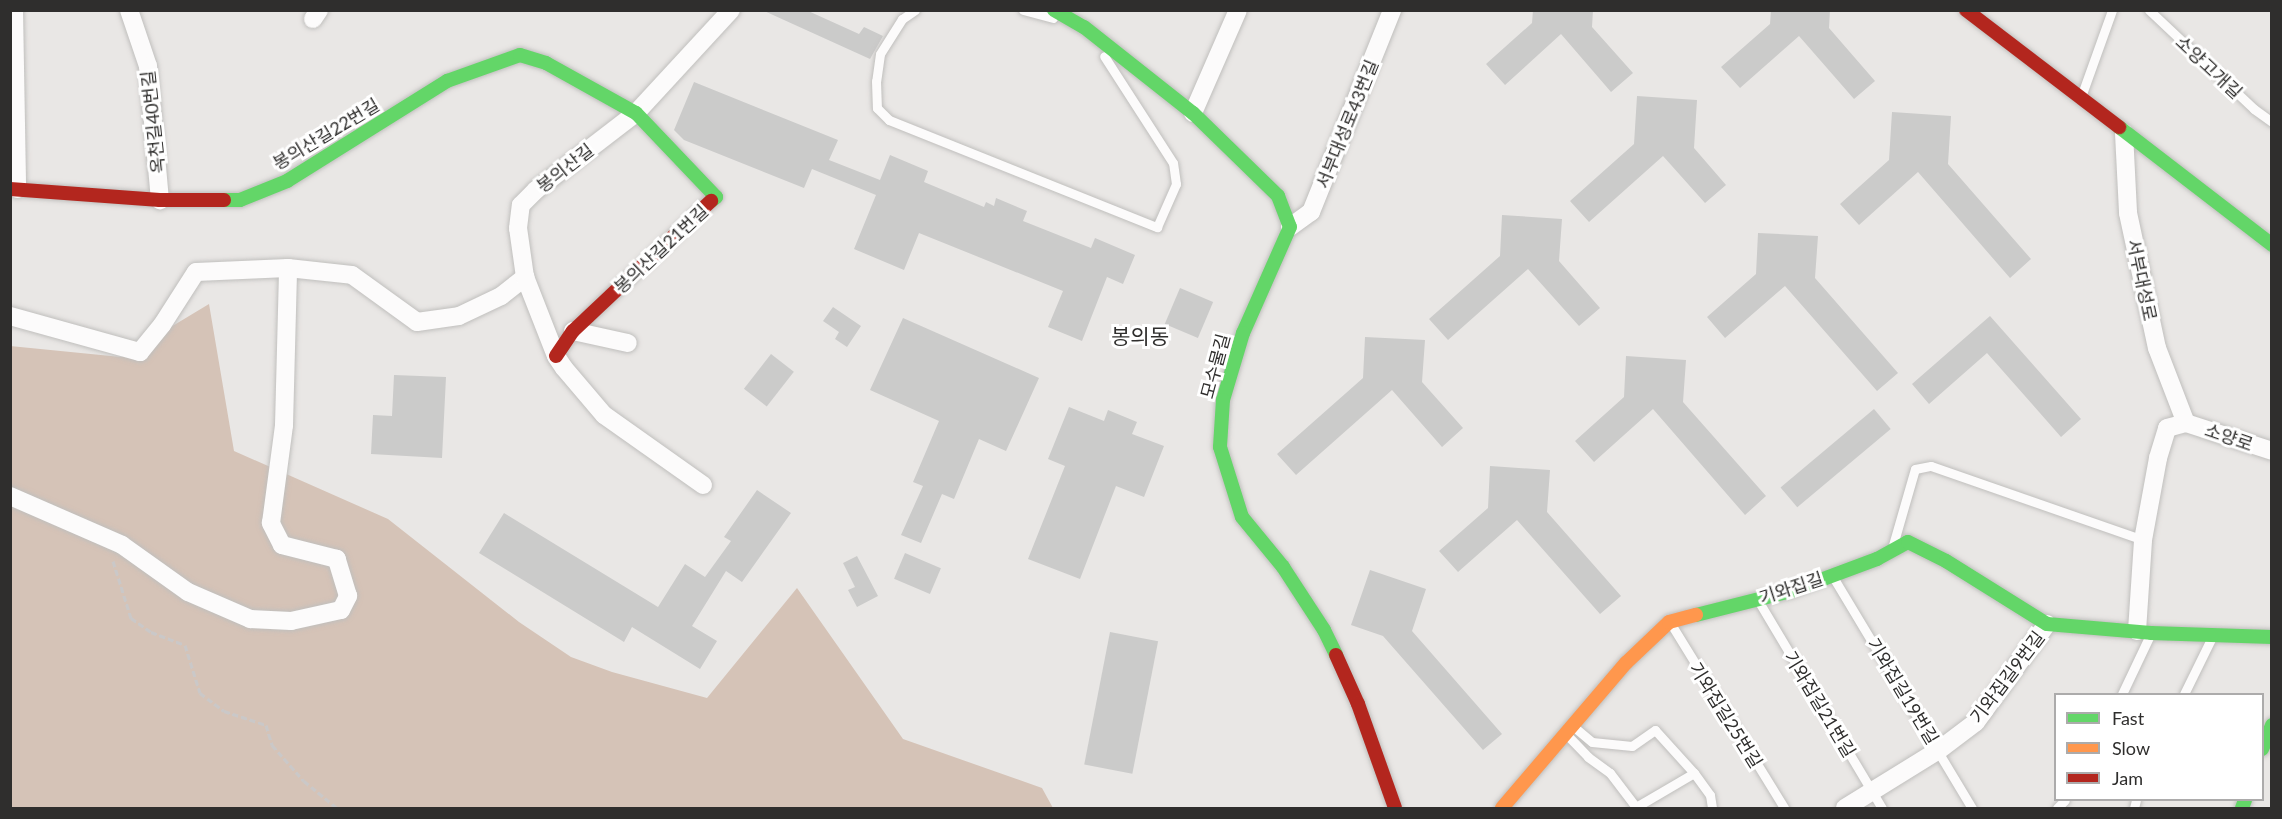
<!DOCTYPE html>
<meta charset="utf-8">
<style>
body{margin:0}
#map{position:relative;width:2282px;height:819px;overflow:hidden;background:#e9e7e5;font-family:Lato,"Noto Sans KR",sans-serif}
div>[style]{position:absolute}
.forest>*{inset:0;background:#d5c3b7}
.building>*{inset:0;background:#cbcbca;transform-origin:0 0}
.path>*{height:3px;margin-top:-1.5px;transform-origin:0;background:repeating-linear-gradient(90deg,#cac8c8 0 6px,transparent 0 9px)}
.roads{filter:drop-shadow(0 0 2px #c0bfbd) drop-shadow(0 0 2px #c0bfbd)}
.lane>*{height:9px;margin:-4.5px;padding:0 4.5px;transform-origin:4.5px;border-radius:4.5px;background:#fcfbfb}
.street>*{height:18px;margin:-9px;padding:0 9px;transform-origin:9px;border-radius:9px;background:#fcfbfb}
.fast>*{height:14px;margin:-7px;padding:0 7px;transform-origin:7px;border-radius:7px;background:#63d668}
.slow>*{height:14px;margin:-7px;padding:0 7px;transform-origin:7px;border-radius:7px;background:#ff974d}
.jam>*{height:14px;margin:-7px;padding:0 7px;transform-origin:7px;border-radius:7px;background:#b3261e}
span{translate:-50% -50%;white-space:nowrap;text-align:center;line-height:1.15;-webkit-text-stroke:6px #fff;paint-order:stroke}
.street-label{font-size:18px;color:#2f2e2d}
.quarter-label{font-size:21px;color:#2f2e2d}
.frame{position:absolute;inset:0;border:12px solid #2f2e2d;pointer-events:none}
.legend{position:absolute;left:2054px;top:693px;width:210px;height:108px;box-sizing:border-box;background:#fff;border:2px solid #acabab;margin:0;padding:8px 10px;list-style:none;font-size:18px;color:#2f2e2d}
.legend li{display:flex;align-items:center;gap:12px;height:30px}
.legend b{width:30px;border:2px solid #acabab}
</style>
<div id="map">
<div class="forest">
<i style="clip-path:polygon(209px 304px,234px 451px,388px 519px,519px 622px,571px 657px,612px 672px,707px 698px,797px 588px,903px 739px,1042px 788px,1053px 808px,11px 808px,10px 346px,121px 357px)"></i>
</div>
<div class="building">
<i style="clip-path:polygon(762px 10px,806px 10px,859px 34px,864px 27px,883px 36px,870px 59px)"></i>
<i style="clip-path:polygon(1533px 10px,1593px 10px,1592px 27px,1633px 73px,1611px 92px,1561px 34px,1505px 85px,1486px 64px,1532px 23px)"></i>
<i style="clip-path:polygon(1771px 10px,1830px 10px,1829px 28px,1875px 81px,1854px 99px,1799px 36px,1740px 88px,1721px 67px,1770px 24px)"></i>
<i style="clip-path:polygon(694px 82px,838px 140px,829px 160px,880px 180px,890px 155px,928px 171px,924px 182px,984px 207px,986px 202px,994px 206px,996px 198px,1027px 211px,1023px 221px,1091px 248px,1095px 238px,1135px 255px,1123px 284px,1107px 277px,1082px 341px,1048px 327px,1063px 291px,919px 233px,904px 270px,854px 249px,876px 195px,812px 169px,804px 188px,684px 140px,674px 130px)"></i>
<i style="clip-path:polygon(1637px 96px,1697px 100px,1694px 148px,1726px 185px,1705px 203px,1663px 156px,1589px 222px,1570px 201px,1634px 144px)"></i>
<i style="clip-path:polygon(1892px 112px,1951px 116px,1948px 164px,2031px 259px,2010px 278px,1918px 172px,1859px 225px,1840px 204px,1889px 160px)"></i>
<i style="clip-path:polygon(1502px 215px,1562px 219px,1559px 261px,1600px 308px,1579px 326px,1528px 269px,1448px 340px,1429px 319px,1500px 256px)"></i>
<i style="clip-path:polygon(1758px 233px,1818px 236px,1815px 278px,1898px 373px,1877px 391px,1785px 286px,1725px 338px,1707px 317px,1756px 274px)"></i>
<i style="left:1180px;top:288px;width:36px;height:39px;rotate:23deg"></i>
<i style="clip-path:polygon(833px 307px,861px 326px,847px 347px,835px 339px,839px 332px,823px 321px)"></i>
<i style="clip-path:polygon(1990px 316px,2081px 419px,2061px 437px,1987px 353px,1929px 404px,1912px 384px)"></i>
<i style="clip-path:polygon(903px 318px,1039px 378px,1006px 451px,979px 439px,954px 499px,942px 494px,921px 543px,901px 535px,923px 486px,913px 482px,939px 421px,870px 390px)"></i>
<i style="clip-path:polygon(1365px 337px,1425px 340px,1422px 382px,1463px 428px,1442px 447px,1392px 390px,1296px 475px,1277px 454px,1363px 378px)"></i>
<i style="left:771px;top:354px;width:29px;height:44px;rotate:38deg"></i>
<i style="clip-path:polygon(1626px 356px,1686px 360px,1683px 402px,1766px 496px,1745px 515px,1653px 409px,1594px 462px,1575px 441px,1624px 397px)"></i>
<i style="clip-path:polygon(394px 375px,446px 377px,442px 458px,371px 454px,373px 415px,392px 416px)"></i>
<i style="clip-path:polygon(1069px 407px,1104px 421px,1108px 410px,1137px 422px,1132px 434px,1164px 446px,1144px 497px,1116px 486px,1080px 579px,1028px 559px,1065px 466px,1048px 459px)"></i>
<i style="left:1874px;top:409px;width:26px;height:122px;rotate:50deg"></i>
<i style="clip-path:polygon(1490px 466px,1550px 470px,1547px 512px,1621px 596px,1600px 614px,1517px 520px,1458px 572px,1439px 551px,1488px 508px)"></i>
<i style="clip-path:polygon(757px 490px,791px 513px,742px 582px,726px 571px,692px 626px,717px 641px,700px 669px,632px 627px,624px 642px,479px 553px,504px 513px,658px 607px,685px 564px,705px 577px,731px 541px,724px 537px)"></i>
<i style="left:905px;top:553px;width:39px;height:28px;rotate:23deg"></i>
<i style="clip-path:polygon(857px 556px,878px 596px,857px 607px,848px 590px,855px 587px,843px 563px)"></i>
<i style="clip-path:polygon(1370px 570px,1426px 589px,1412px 631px,1502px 734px,1483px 750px,1383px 636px,1351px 625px)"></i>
<i style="left:1110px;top:632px;width:49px;height:135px;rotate:11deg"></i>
</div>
<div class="path">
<i style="left:113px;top:561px;width:60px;rotate:72.5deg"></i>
<i style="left:131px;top:618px;width:24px;rotate:35deg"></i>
<i style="left:151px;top:632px;width:36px;rotate:21deg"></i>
<i style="left:185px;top:645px;width:50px;rotate:72.6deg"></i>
<i style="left:200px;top:693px;width:30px;rotate:37deg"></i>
<i style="left:224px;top:711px;width:44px;rotate:18.4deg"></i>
<i style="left:266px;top:725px;width:21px;rotate:73deg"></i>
<i style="left:272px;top:745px;width:48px;rotate:48.4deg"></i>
<i style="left:304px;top:781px;width:43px;rotate:39.3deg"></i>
</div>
<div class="roads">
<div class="lane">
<i style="left:915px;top:10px;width:16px;rotate:145deg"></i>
<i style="left:902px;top:19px;width:41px;rotate:122.2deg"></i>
<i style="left:880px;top:54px;width:27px;rotate:98deg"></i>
<i style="left:876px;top:81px;width:27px;rotate:88deg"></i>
<i style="left:877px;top:108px;width:17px;rotate:45deg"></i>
<i style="left:889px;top:120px;width:289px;rotate:21.8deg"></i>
<i style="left:1157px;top:227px;width:47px;rotate:-66.2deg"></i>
<i style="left:1176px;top:184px;width:21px;rotate:-98deg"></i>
<i style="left:1173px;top:163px;width:127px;rotate:-122.8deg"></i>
<i style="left:1023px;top:10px;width:31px;rotate:15deg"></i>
<i style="left:2149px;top:10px;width:144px;rotate:43.3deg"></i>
<i style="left:2254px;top:109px;width:22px;rotate:36deg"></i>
<i style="left:2082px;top:94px;width:89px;rotate:-70.3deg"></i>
<i style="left:1893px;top:545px;width:79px;rotate:-73.9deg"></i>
<i style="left:1915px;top:469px;width:16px;rotate:-11deg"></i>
<i style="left:1931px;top:466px;width:225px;rotate:19.2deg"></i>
<i style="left:1833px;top:577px;width:270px;rotate:59deg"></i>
<i style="left:1759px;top:602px;width:240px;rotate:59.2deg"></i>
<i style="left:1671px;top:624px;width:216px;rotate:58.4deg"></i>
<i style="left:2122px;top:694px;width:65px;rotate:-64.6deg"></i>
<i style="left:2184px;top:694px;width:64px;rotate:-63.8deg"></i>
<i style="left:1574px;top:727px;width:23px;rotate:40deg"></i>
<i style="left:1592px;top:742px;width:40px;rotate:5.7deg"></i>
<i style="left:1632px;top:746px;width:28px;rotate:-35deg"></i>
<i style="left:1655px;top:730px;width:58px;rotate:47.8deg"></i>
<i style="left:1694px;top:773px;width:27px;rotate:54deg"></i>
<i style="left:1710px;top:795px;width:13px;rotate:81deg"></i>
<i style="left:1568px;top:736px;width:29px;rotate:46deg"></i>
<i style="left:1588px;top:757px;width:27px;rotate:36deg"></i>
<i style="left:1610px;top:773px;width:43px;rotate:52.6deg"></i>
<i style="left:1636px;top:807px;width:67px;rotate:-30.4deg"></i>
<i style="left:2057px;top:808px;width:11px;rotate:-45deg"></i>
<i style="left:2134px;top:808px;width:8px;rotate:-76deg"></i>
</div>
<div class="street">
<i style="left:14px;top:10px;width:179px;rotate:89deg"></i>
<i style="left:129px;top:10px;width:59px;rotate:71.3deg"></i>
<i style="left:148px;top:66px;width:135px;rotate:84.9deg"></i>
<i style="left:313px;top:19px;width:11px;rotate:-56deg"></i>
<i style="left:1193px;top:113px;width:112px;rotate:-66.4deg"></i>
<i style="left:2124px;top:133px;width:80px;rotate:87.1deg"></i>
<i style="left:2128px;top:213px;width:138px;rotate:77.9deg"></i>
<i style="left:2157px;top:348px;width:80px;rotate:68.9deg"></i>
<i style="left:1290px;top:227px;width:26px;rotate:-36deg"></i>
<i style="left:1311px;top:212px;width:218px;rotate:-68.1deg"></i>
<i style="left:10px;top:316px;width:135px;rotate:15.5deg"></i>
<i style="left:140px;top:352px;width:35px;rotate:-51deg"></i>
<i style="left:162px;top:325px;width:63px;rotate:-57.3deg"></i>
<i style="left:196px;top:272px;width:92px;rotate:-2.5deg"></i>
<i style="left:288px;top:268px;width:64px;rotate:6.2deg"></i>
<i style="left:352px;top:275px;width:80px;rotate:35.9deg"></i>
<i style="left:417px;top:322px;width:42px;rotate:-8.1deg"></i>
<i style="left:459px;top:316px;width:47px;rotate:-25.5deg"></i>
<i style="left:501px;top:296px;width:31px;rotate:-38deg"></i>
<i style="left:573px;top:331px;width:56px;rotate:12.3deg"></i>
<i style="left:2186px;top:423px;width:90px;rotate:18deg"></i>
<i style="left:703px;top:485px;width:121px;rotate:-144.7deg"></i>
<i style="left:604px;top:415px;width:62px;rotate:-130.4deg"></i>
<i style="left:564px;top:368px;width:14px;rotate:-124deg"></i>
<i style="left:556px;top:356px;width:85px;rotate:-111.4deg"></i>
<i style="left:525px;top:277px;width:49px;rotate:-98.1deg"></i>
<i style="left:518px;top:228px;width:23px;rotate:-83deg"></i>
<i style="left:521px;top:205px;width:21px;rotate:-45deg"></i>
<i style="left:536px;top:190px;width:126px;rotate:-37.6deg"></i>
<i style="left:636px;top:113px;width:140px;rotate:-47.3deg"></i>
<i style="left:10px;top:496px;width:122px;rotate:23.6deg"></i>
<i style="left:122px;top:545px;width:81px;rotate:35.5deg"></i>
<i style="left:188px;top:592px;width:68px;rotate:23.5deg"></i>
<i style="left:250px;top:619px;width:41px;rotate:2.8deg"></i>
<i style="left:291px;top:621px;width:51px;rotate:-12.4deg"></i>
<i style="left:341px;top:610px;width:16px;rotate:-63deg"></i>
<i style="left:348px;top:596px;width:39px;rotate:-107deg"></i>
<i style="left:337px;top:559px;width:57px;rotate:-165.7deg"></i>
<i style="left:282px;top:545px;width:25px;rotate:-117deg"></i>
<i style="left:271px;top:523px;width:99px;rotate:-82.4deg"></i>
<i style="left:284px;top:425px;width:157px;rotate:-88.5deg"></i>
<i style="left:2137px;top:631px;width:91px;rotate:-86.2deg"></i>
<i style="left:2143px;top:540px;width:83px;rotate:-79.6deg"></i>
<i style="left:2158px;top:458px;width:31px;rotate:-73deg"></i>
<i style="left:2167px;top:428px;width:20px;rotate:-15deg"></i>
<i style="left:1845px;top:808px;width:110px;rotate:-31.7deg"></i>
<i style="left:1939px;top:750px;width:46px;rotate:-37.1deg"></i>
<i style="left:1976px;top:722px;width:121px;rotate:-54.1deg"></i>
</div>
<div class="fast">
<i style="left:1054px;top:10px;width:34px;rotate:30deg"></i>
<i style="left:1084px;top:27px;width:139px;rotate:38.3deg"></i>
<i style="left:1193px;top:113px;width:119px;rotate:44.3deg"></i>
<i style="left:1278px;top:196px;width:33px;rotate:69deg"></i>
<i style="left:1290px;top:227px;width:116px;rotate:113.9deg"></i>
<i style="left:1243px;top:333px;width:70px;rotate:106.6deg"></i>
<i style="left:1223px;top:400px;width:47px;rotate:93.7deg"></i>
<i style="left:1220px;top:447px;width:73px;rotate:72.6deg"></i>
<i style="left:1242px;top:517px;width:65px;rotate:50.6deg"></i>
<i style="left:1283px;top:567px;width:75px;rotate:56.9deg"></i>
<i style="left:1324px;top:630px;width:28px;rotate:64deg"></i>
<i style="left:2119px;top:127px;width:193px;rotate:37.6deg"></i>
<i style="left:224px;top:200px;width:16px"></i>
<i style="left:240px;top:200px;width:51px;rotate:-22deg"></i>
<i style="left:287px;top:181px;width:189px;rotate:-32deg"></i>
<i style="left:447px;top:81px;width:77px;rotate:-19.6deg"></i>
<i style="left:520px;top:55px;width:27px;rotate:17deg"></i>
<i style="left:546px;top:63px;width:103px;rotate:29.1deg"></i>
<i style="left:636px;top:113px;width:116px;rotate:46.4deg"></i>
<i style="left:716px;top:197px;width:6px;rotate:141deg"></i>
<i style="left:1696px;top:615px;width:98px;rotate:-14.2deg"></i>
<i style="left:1791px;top:591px;width:92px;rotate:-20.4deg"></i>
<i style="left:1877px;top:559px;width:35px;rotate:-29deg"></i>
<i style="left:1908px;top:542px;width:42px;rotate:26.6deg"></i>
<i style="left:1946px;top:561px;width:119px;rotate:32deg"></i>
<i style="left:2047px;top:624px;width:104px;rotate:4.9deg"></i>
<i style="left:2151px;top:633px;width:121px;rotate:1.9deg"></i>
<i style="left:2262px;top:749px;width:26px;rotate:-67deg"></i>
<i style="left:2242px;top:808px;width:9px;rotate:-69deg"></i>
</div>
<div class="slow">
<i style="left:1502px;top:808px;width:191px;rotate:-49.5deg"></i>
<i style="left:1626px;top:663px;width:59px;rotate:-43.6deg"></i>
<i style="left:1669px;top:622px;width:28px;rotate:-15deg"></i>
</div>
<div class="jam">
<i style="left:1966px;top:10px;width:193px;rotate:37.4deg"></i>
<i style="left:10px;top:189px;width:150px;rotate:4.2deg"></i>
<i style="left:160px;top:200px;width:64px"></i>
<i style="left:556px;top:356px;width:30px;rotate:-56deg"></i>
<i style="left:573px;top:331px;width:190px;rotate:-43.3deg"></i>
<i style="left:1336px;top:655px;width:54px;rotate:65.8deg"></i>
<i style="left:1358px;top:704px;width:110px;rotate:70.4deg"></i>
</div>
</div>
<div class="street-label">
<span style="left:2209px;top:67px;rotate:43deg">소양고개길</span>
<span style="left:153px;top:122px;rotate:-96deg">옥천길40번길</span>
<span style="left:1347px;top:124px;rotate:-68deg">서부대성로43번길</span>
<span style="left:326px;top:134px;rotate:-31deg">봉의산길22번길</span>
<span style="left:565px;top:168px;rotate:-38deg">봉의산길</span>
<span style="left:661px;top:249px;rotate:-43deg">봉의산길21번길</span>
<span style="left:2142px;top:280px;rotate:78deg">서부대성로</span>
<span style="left:1215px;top:366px;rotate:-75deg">모수물길</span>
<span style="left:2229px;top:437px;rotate:19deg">소양로</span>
<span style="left:1791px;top:588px;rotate:-18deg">기와집길</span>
<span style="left:2007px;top:677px;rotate:-53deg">기와집길9번길</span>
<span style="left:1903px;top:691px;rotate:59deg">기와집길19번길</span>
<span style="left:1820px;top:704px;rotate:59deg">기와집길21번길</span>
<span style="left:1726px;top:715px;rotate:58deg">기와집길25번길</span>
</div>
<div class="quarter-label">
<span style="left:1140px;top:336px">봉의동</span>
</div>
<div class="frame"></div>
<ul class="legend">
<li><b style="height:8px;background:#63d668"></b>Fast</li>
<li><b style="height:8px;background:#ff974d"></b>Slow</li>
<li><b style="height:8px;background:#b3261e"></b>Jam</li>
</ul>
</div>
